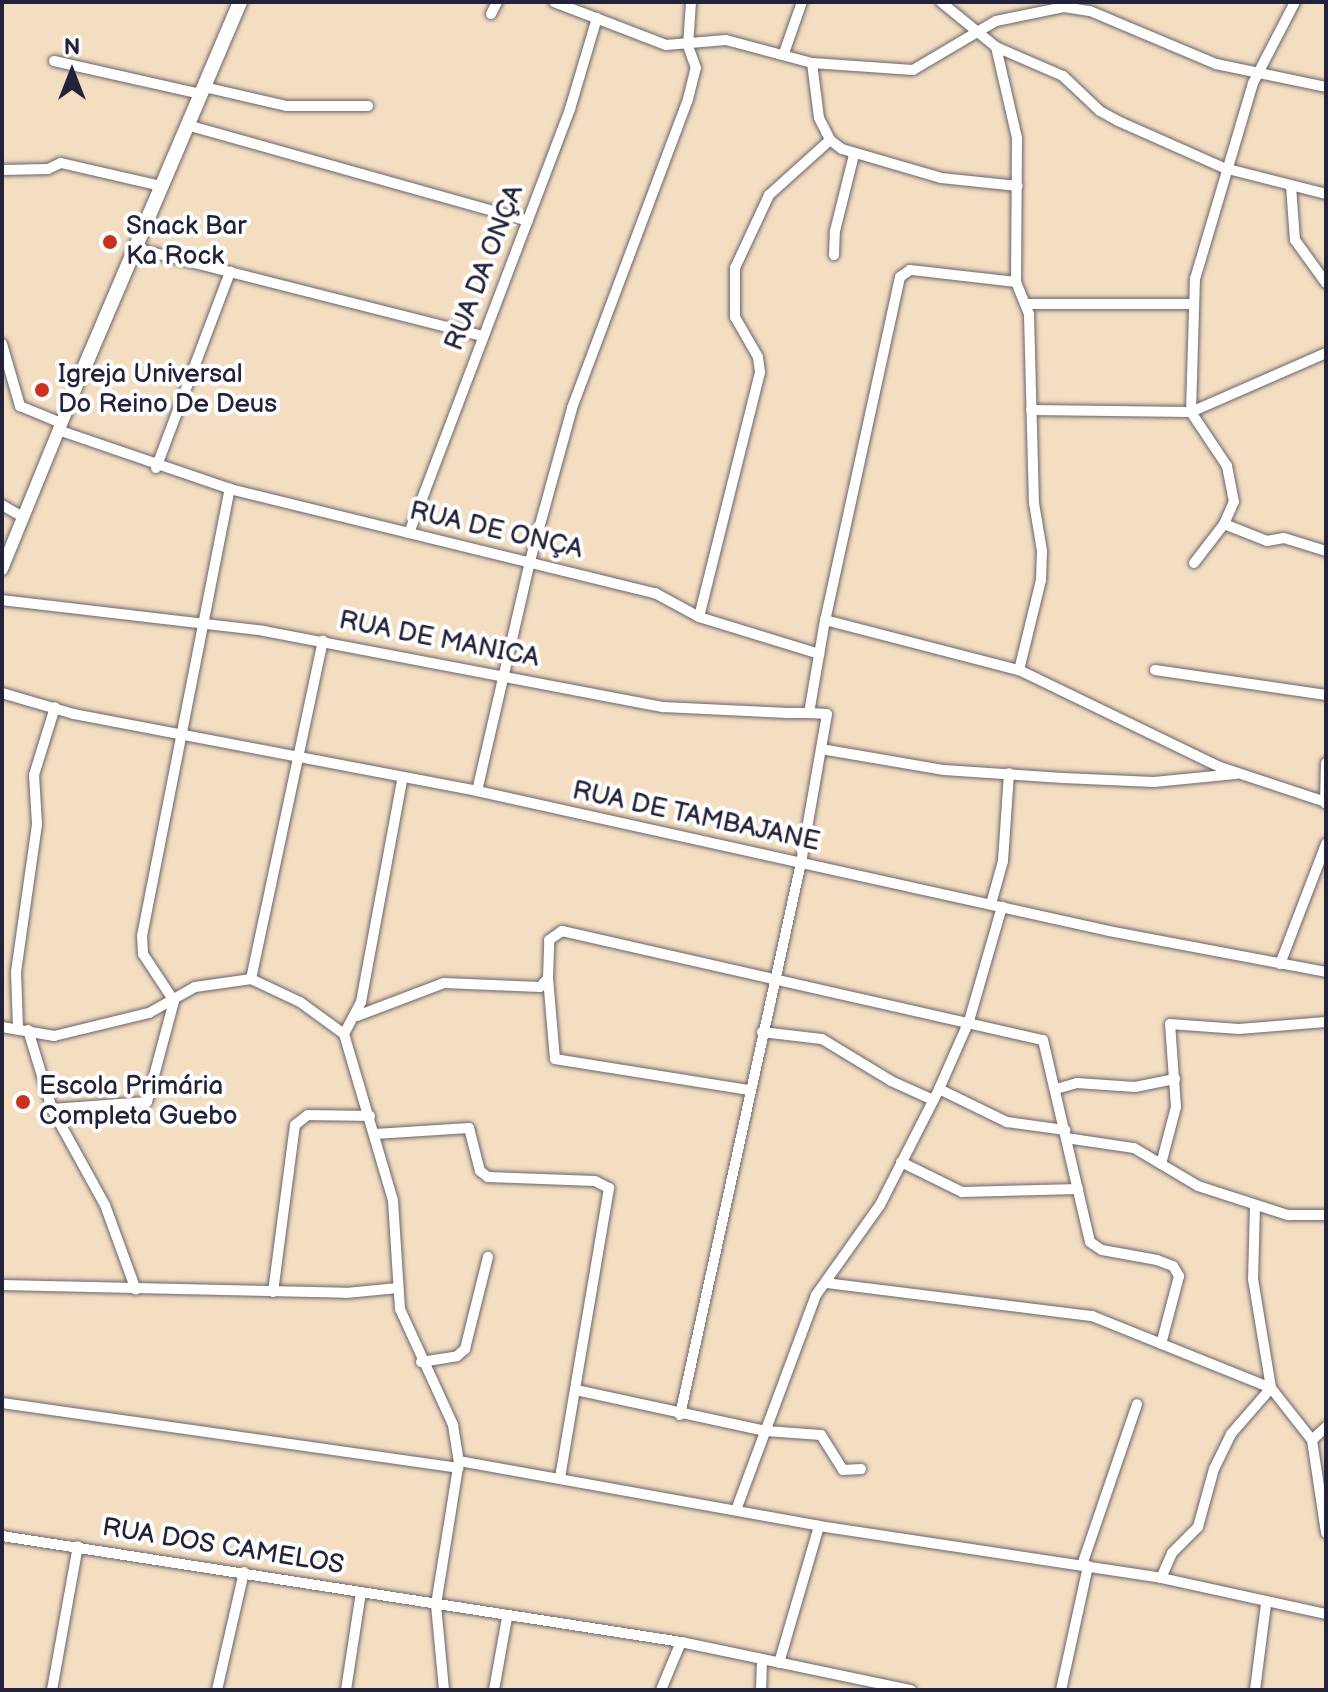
<!DOCTYPE html>
<meta charset="utf-8">
<style>
body{margin:0}
#map{position:relative;width:1328px;height:1692px;overflow:hidden;background:#f3dec2;font-family:"Balsamiq Sans",sans-serif}
div>[style]{position:absolute}
.roads{filter:drop-shadow(0 0 2px #6b646a) drop-shadow(0 0 2px #6b646a)}
.minor>*{height:10px;margin:-5px;padding:0 5px;transform-origin:5px;border-radius:5px;background:#fff}
.tertiary>*{height:12px;margin:-6px;padding:0 6px;transform-origin:6px;border-radius:6px;background:#fff}
.secondary>*{height:14px;margin:-7px;padding:0 7px;transform-origin:7px;border-radius:7px;background:#fff}
.dots>*{width:22px;height:22px;translate:-50% -50%;box-sizing:border-box;border:4px solid #fff;border-radius:50%}
span{translate:-50% -50%;white-space:nowrap;text-align:center;line-height:1.15;-webkit-text-stroke:8px #fff;paint-order:stroke}
.poi-label{font-size:26px;color:#22223b}
.left{translate:0 -50%;text-align:left}
.street-label{font-size:26px;color:#22223b}
.frame{position:absolute;inset:0;border:4px solid #22223b;pointer-events:none}
.north{position:absolute;left:32px;top:32px;width:80px;height:80px;-webkit-text-stroke:6px #fff;paint-order:stroke;rotate:0deg;font-size:22px;font-weight:700;line-height:32px;text-align:center;color:#22223b}
.north::after{content:'';display:block;margin:auto;width:28px;height:36px;background:#22223b;clip-path:polygon(50% 0,100% 100%,50% 72%,0 100%)}
</style>
<div id="map">
<div class="roads">
<div class="minor">
<i style="left:554px;top:2px;width:120px;rotate:21deg"></i>
<i style="left:666px;top:45px;width:60px;rotate:-4.8deg"></i>
<i style="left:726px;top:40px;width:89px;rotate:15deg"></i>
<i style="left:812px;top:63px;width:101px;rotate:4deg"></i>
<i style="left:913px;top:70px;width:96px;rotate:-30.6deg"></i>
<i style="left:996px;top:21px;width:69px;rotate:-11.6deg"></i>
<i style="left:1064px;top:7px;width:26px;rotate:9deg"></i>
<i style="left:1090px;top:11px;width:137px;rotate:22.8deg"></i>
<i style="left:1216px;top:64px;width:112px;rotate:11.8deg"></i>
<i style="left:941px;top:2px;width:71px;rotate:39.3deg"></i>
<i style="left:996px;top:47px;width:73px;rotate:23.4deg"></i>
<i style="left:1063px;top:76px;width:51px;rotate:43.4deg"></i>
<i style="left:1100px;top:111px;width:21px;rotate:29deg"></i>
<i style="left:1118px;top:121px;width:116px;rotate:23.9deg"></i>
<i style="left:1224px;top:168px;width:105px;rotate:14.3deg"></i>
<i style="left:491px;top:14px;width:13px;rotate:-63deg"></i>
<i style="left:996px;top:47px;width:93px;rotate:77deg"></i>
<i style="left:1017px;top:138px;width:144px;rotate:90.4deg"></i>
<i style="left:1016px;top:282px;width:35px;rotate:68deg"></i>
<i style="left:1029px;top:314px;width:189px;rotate:88.5deg"></i>
<i style="left:1034px;top:503px;width:49px;rotate:80.5deg"></i>
<i style="left:1042px;top:551px;width:29px;rotate:92deg"></i>
<i style="left:1041px;top:580px;width:93px;rotate:103.7deg"></i>
<i style="left:784px;top:53px;width:54px;rotate:-70.6deg"></i>
<i style="left:54px;top:61px;width:151px;rotate:12.7deg"></i>
<i style="left:812px;top:63px;width:55px;rotate:82.7deg"></i>
<i style="left:819px;top:118px;width:25px;rotate:63deg"></i>
<i style="left:830px;top:140px;width:15px;rotate:37deg"></i>
<i style="left:842px;top:149px;width:103px;rotate:16.3deg"></i>
<i style="left:941px;top:178px;width:77px;rotate:5.9deg"></i>
<i style="left:204px;top:87px;width:84px;rotate:13deg"></i>
<i style="left:286px;top:106px;width:82px"></i>
<i style="left:187px;top:125px;width:354px;rotate:15.7deg"></i>
<i style="left:2px;top:170px;width:46px;rotate:-1.2deg"></i>
<i style="left:48px;top:169px;width:14px;rotate:-25deg"></i>
<i style="left:61px;top:163px;width:103px;rotate:13deg"></i>
<i style="left:1291px;top:186px;width:54px;rotate:85.8deg"></i>
<i style="left:1295px;top:240px;width:53px;rotate:54.2deg"></i>
<i style="left:135px;top:248px;width:358px;rotate:14.2deg"></i>
<i style="left:834px;top:255px;width:24px;rotate:-88deg"></i>
<i style="left:835px;top:231px;width:78px;rotate:-76deg"></i>
<i style="left:1016px;top:282px;width:107px;rotate:-173.5deg"></i>
<i style="left:910px;top:270px;width:12px;rotate:145deg"></i>
<i style="left:900px;top:277px;width:351px;rotate:102.3deg"></i>
<i style="left:825px;top:620px;width:200px;rotate:14.5deg"></i>
<i style="left:1019px;top:670px;width:223px;rotate:25.8deg"></i>
<i style="left:1220px;top:767px;width:112px;rotate:18.3deg"></i>
<i style="left:1028px;top:304px;width:163px"></i>
<i style="left:2px;top:344px;width:65px;rotate:73.8deg"></i>
<i style="left:20px;top:406px;width:44px;rotate:22.5deg"></i>
<i style="left:1031px;top:410px;width:160px;rotate:0.7deg"></i>
<i style="left:1191px;top:412px;width:147px;rotate:-23.6deg"></i>
<i style="left:58px;top:430px;width:182px;rotate:18.9deg"></i>
<i style="left:230px;top:489px;width:438px;rotate:13.8deg"></i>
<i style="left:655px;top:593px;width:50px;rotate:28.6deg"></i>
<i style="left:699px;top:617px;width:126px;rotate:17.1deg"></i>
<i style="left:156px;top:468px;width:210px;rotate:-69.3deg"></i>
<i style="left:2px;top:505px;width:24px;rotate:30deg"></i>
<i style="left:1224px;top:524px;width:46px;rotate:21.6deg"></i>
<i style="left:1267px;top:541px;width:17px;rotate:-10deg"></i>
<i style="left:1284px;top:538px;width:44px;rotate:17.2deg"></i>
<i style="left:409px;top:533px;width:454px;rotate:-69.2deg"></i>
<i style="left:570px;top:109px;width:95px;rotate:-73.5deg"></i>
<i style="left:1194px;top:563px;width:49px;rotate:-52.4deg"></i>
<i style="left:1224px;top:524px;width:24px;rotate:-66deg"></i>
<i style="left:1234px;top:502px;width:37px;rotate:-101deg"></i>
<i style="left:1227px;top:466px;width:65px;rotate:-123.7deg"></i>
<i style="left:1191px;top:412px;width:133px;rotate:-88.3deg"></i>
<i style="left:1195px;top:279px;width:204px;rotate:-73.5deg"></i>
<i style="left:1253px;top:83px;width:91px;rotate:-62.6deg"></i>
<i style="left:2px;top:600px;width:264px;rotate:6.7deg"></i>
<i style="left:264px;top:631px;width:406px;rotate:10.8deg"></i>
<i style="left:663px;top:707px;width:125px;rotate:2.7deg"></i>
<i style="left:788px;top:713px;width:21px"></i>
<i style="left:809px;top:713px;width:94px;rotate:-80.2deg"></i>
<i style="left:699px;top:617px;width:252px;rotate:-76deg"></i>
<i style="left:760px;top:372px;width:15px;rotate:-98deg"></i>
<i style="left:758px;top:357px;width:46px;rotate:-119.9deg"></i>
<i style="left:735px;top:317px;width:49px;rotate:-90deg"></i>
<i style="left:735px;top:268px;width:81px;rotate:-65deg"></i>
<i style="left:769px;top:195px;width:82px;rotate:-42deg"></i>
<i style="left:1155px;top:670px;width:173px;rotate:8.3deg"></i>
<i style="left:2px;top:693px;width:75px;rotate:16.3deg"></i>
<i style="left:74px;top:714px;width:410px;rotate:10.8deg"></i>
<i style="left:477px;top:791px;width:647px;rotate:12.49deg"></i>
<i style="left:1109px;top:931px;width:221px;rotate:10.7deg"></i>
<i style="left:821px;top:749px;width:125px;rotate:9.7deg"></i>
<i style="left:944px;top:770px;width:119px;rotate:3.8deg"></i>
<i style="left:1063px;top:778px;width:91px;rotate:2.5deg"></i>
<i style="left:1154px;top:782px;width:82px;rotate:-5.6deg"></i>
<i style="left:477px;top:791px;width:236px;rotate:-77deg"></i>
<i style="left:530px;top:561px;width:159px;rotate:-74.6deg"></i>
<i style="left:572px;top:408px;width:330px;rotate:-69.4deg"></i>
<i style="left:688px;top:99px;width:32px;rotate:-76deg"></i>
<i style="left:696px;top:68px;width:23px;rotate:-110deg"></i>
<i style="left:688px;top:46px;width:44px;rotate:-86.1deg"></i>
<i style="left:1325px;top:803px;width:40px;rotate:-88.6deg"></i>
<i style="left:991px;top:904px;width:45px;rotate:-74.4deg"></i>
<i style="left:1003px;top:861px;width:88px;rotate:-86.1deg"></i>
<i style="left:1280px;top:964px;width:129px;rotate:-69deg"></i>
<i style="left:548px;top:978px;width:81px;rotate:85.1deg"></i>
<i style="left:555px;top:1059px;width:195px;rotate:9.1deg"></i>
<i style="left:251px;top:979px;width:346px;rotate:-78deg"></i>
<i style="left:357px;top:1016px;width:93px;rotate:-20.8deg"></i>
<i style="left:444px;top:983px;width:96px;rotate:2.4deg"></i>
<i style="left:540px;top:987px;width:12px;rotate:-48deg"></i>
<i style="left:548px;top:978px;width:38px;rotate:-88deg"></i>
<i style="left:549px;top:940px;width:16px;rotate:-35deg"></i>
<i style="left:562px;top:931px;width:493px;rotate:12.8deg"></i>
<i style="left:1043px;top:1040px;width:207px;rotate:76.9deg"></i>
<i style="left:1090px;top:1242px;width:14px;rotate:34deg"></i>
<i style="left:1102px;top:1250px;width:56px;rotate:10.3deg"></i>
<i style="left:1157px;top:1260px;width:17px;rotate:21deg"></i>
<i style="left:1173px;top:1266px;width:12px;rotate:59deg"></i>
<i style="left:1179px;top:1276px;width:70px;rotate:104.8deg"></i>
<i style="left:2px;top:1027px;width:53px;rotate:9.8deg"></i>
<i style="left:54px;top:1036px;width:98px;rotate:-13.6deg"></i>
<i style="left:149px;top:1013px;width:53px;rotate:-29.5deg"></i>
<i style="left:195px;top:987px;width:57px;rotate:-8.1deg"></i>
<i style="left:251px;top:979px;width:54px;rotate:25.1deg"></i>
<i style="left:300px;top:1002px;width:54px;rotate:36deg"></i>
<i style="left:344px;top:1034px;width:174px;rotate:73.6deg"></i>
<i style="left:393px;top:1201px;width:108px;rotate:86.3deg"></i>
<i style="left:400px;top:1309px;width:128px;rotate:65.4deg"></i>
<i style="left:453px;top:1425px;width:36px;rotate:81deg"></i>
<i style="left:459px;top:1461px;width:146px;rotate:99.1deg"></i>
<i style="left:436px;top:1605px;width:85px;rotate:84.6deg"></i>
<i style="left:18px;top:1027px;width:55px;rotate:-92.1deg"></i>
<i style="left:16px;top:972px;width:149px;rotate:-81.9deg"></i>
<i style="left:37px;top:824px;width:49px;rotate:-93.5deg"></i>
<i style="left:34px;top:775px;width:71px;rotate:-72.8deg"></i>
<i style="left:28px;top:1030px;width:83px;rotate:73.1deg"></i>
<i style="left:52px;top:1109px;width:110px;rotate:61.1deg"></i>
<i style="left:105px;top:1205px;width:90px;rotate:70deg"></i>
<i style="left:762px;top:1032px;width:60px;rotate:6.7deg"></i>
<i style="left:822px;top:1039px;width:81px;rotate:31.3deg"></i>
<i style="left:891px;top:1081px;width:46px;rotate:24.3deg"></i>
<i style="left:344px;top:1034px;width:36px;rotate:-62deg"></i>
<i style="left:361px;top:1002px;width:226px;rotate:-79.5deg"></i>
<i style="left:939px;top:1089px;width:76px;rotate:25.9deg"></i>
<i style="left:1007px;top:1122px;width:59px;rotate:7.9deg"></i>
<i style="left:1056px;top:1089px;width:22px;rotate:-16deg"></i>
<i style="left:1077px;top:1083px;width:58px;rotate:3.9deg"></i>
<i style="left:1135px;top:1087px;width:41px;rotate:-11.3deg"></i>
<i style="left:52px;top:1109px;width:95px;rotate:-4.2deg"></i>
<i style="left:147px;top:1102px;width:105px;rotate:-75deg"></i>
<i style="left:174px;top:1001px;width:56px;rotate:-123.4deg"></i>
<i style="left:143px;top:954px;width:18px;rotate:-93deg"></i>
<i style="left:142px;top:936px;width:456px;rotate:-78.9deg"></i>
<i style="left:375px;top:1134px;width:94px;rotate:-3.7deg"></i>
<i style="left:469px;top:1128px;width:44px;rotate:75.7deg"></i>
<i style="left:480px;top:1171px;width:10px;rotate:37deg"></i>
<i style="left:488px;top:1177px;width:107px;rotate:2.1deg"></i>
<i style="left:595px;top:1181px;width:16px;rotate:27deg"></i>
<i style="left:609px;top:1188px;width:294px;rotate:99.6deg"></i>
<i style="left:1066px;top:1138px;width:69px;rotate:8.4deg"></i>
<i style="left:1134px;top:1148px;width:74px;rotate:30.7deg"></i>
<i style="left:1198px;top:1186px;width:95px;rotate:17.9deg"></i>
<i style="left:1288px;top:1215px;width:38px"></i>
<i style="left:901px;top:1162px;width:68px;rotate:26.2deg"></i>
<i style="left:962px;top:1192px;width:116px;rotate:-1.5deg"></i>
<i style="left:1161px;top:1164px;width:59px;rotate:-75.3deg"></i>
<i style="left:1176px;top:1107px;width:83px;rotate:-94.1deg"></i>
<i style="left:1170px;top:1024px;width:69px;rotate:4.1deg"></i>
<i style="left:1239px;top:1029px;width:87px;rotate:-4.6deg"></i>
<i style="left:1255px;top:1205px;width:74px;rotate:91.5deg"></i>
<i style="left:1253px;top:1279px;width:110px;rotate:80.6deg"></i>
<i style="left:826px;top:1283px;width:268px;rotate:7.1deg"></i>
<i style="left:1092px;top:1316px;width:193px;rotate:21.9deg"></i>
<i style="left:1271px;top:1388px;width:66px;rotate:51.7deg"></i>
<i style="left:1312px;top:1440px;width:94px;rotate:81.4deg"></i>
<i style="left:2px;top:1285px;width:344px;rotate:1.3deg"></i>
<i style="left:346px;top:1293px;width:52px;rotate:-5.5deg"></i>
<i style="left:273px;top:1292px;width:168px;rotate:-82.5deg"></i>
<i style="left:295px;top:1125px;width:16px;rotate:-38deg"></i>
<i style="left:308px;top:1115px;width:62px;rotate:0.9deg"></i>
<i style="left:421px;top:1362px;width:36px;rotate:-9deg"></i>
<i style="left:457px;top:1356px;width:11px;rotate:-41deg"></i>
<i style="left:465px;top:1349px;width:95px;rotate:-76deg"></i>
<i style="left:576px;top:1390px;width:194px;rotate:12.2deg"></i>
<i style="left:766px;top:1431px;width:55px;rotate:4.2deg"></i>
<i style="left:821px;top:1435px;width:41px;rotate:57.8deg"></i>
<i style="left:843px;top:1470px;width:18px;rotate:-3deg"></i>
<i style="left:2px;top:1403px;width:461px;rotate:8.1deg"></i>
<i style="left:680px;top:1415px;width:565px;rotate:-77.64deg"></i>
<i style="left:801px;top:863px;width:151px;rotate:-80.1deg"></i>
<i style="left:827px;top:714px;width:18px;rotate:-177deg"></i>
<i style="left:1312px;top:1440px;width:19px;rotate:-43deg"></i>
<i style="left:459px;top:1461px;width:366px;rotate:10.2deg"></i>
<i style="left:819px;top:1526px;width:346px;rotate:8.6deg"></i>
<i style="left:1161px;top:1578px;width:169px;rotate:12.3deg"></i>
<i style="left:736px;top:1510px;width:229px;rotate:-69.6deg"></i>
<i style="left:816px;top:1295px;width:110px;rotate:-54.6deg"></i>
<i style="left:880px;top:1205px;width:130px;rotate:-63deg"></i>
<i style="left:939px;top:1089px;width:74px;rotate:-66.2deg"></i>
<i style="left:969px;top:1021px;width:119px;rotate:-73.9deg"></i>
<i style="left:2px;top:1536px;width:687px;rotate:8.87deg"></i>
<i style="left:681px;top:1642px;width:235px;rotate:11.8deg"></i>
<i style="left:1082px;top:1565px;width:170px;rotate:-71.1deg"></i>
<i style="left:1161px;top:1578px;width:27px;rotate:-66deg"></i>
<i style="left:1172px;top:1553px;width:37px;rotate:-45deg"></i>
<i style="left:1198px;top:1527px;width:60px;rotate:-74.6deg"></i>
<i style="left:1214px;top:1469px;width:39px;rotate:-64deg"></i>
<i style="left:1231px;top:1434px;width:61px;rotate:-49deg"></i>
<i style="left:779px;top:1663px;width:143px;rotate:-73.7deg"></i>
<i style="left:52px;top:1690px;width:146px;rotate:-79.8deg"></i>
<i style="left:217px;top:1690px;width:121px;rotate:-77.1deg"></i>
<i style="left:346px;top:1690px;width:99px;rotate:-81.3deg"></i>
<i style="left:494px;top:1690px;width:73px;rotate:-79.8deg"></i>
<i style="left:661px;top:1690px;width:52px;rotate:-67.4deg"></i>
<i style="left:761px;top:1690px;width:30px;rotate:-88deg"></i>
<i style="left:1061px;top:1690px;width:127px;rotate:-77.7deg"></i>
<i style="left:1255px;top:1690px;width:87px;rotate:-82.7deg"></i>
</div>
<div class="tertiary">
<i style="left:2px;top:569px;width:209px;rotate:-67.8deg"></i>
</div>
<div class="secondary">
<i style="left:81px;top:375px;width:405px;rotate:-66.9deg"></i>
</div>
</div>
<div class="dots">
<i style="left:110px;top:242px;background:#c8321e"></i>
<i style="left:42px;top:390px;background:#c8321e"></i>
<i style="left:23px;top:1102px;background:#c8321e"></i>
</div>
<div class="poi-label">
<span class="left" style="left:126px;top:242px">Snack Bar<br>Ka Rock</span>
<span class="left" style="left:58px;top:390px">Igreja Universal<br>Do Reino De Deus</span>
<span class="left" style="left:39px;top:1102px">Escola Primária<br>Completa Guebo</span>
</div>
<div class="street-label">
<span style="left:485px;top:268px;rotate:-69deg">RUA DA ONÇA</span>
<span style="left:496px;top:531px;rotate:13deg">RUA DE ONÇA</span>
<span style="left:439px;top:640px;rotate:11deg">RUA DE MANICA</span>
<span style="left:696px;top:817px;rotate:12deg">RUA DE TAMBAJANE</span>
<span style="left:223px;top:1547px;rotate:9deg">RUA DOS CAMELOS</span>
</div>
<div class="frame"></div>
<div class="north">N</div>
</div>
